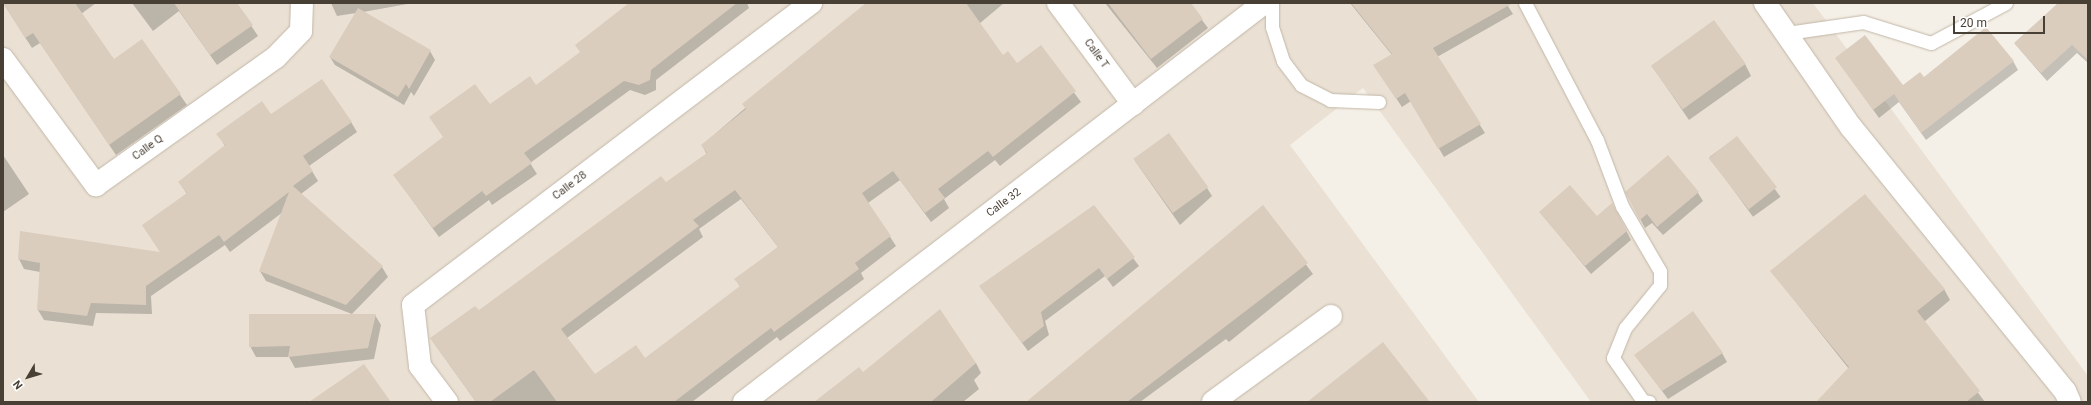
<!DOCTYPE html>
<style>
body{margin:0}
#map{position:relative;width:2091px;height:405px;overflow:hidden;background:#f5f0e7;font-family:Roboto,sans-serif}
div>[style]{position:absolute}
.residential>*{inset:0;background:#eae1d4}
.shadow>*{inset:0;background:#0003;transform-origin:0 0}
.building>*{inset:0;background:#dbcdbe;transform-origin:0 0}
.roads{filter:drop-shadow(0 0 1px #c2b7a8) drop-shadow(0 0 1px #c2b7a8)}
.lane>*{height:13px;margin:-6.5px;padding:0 6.5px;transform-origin:6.5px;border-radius:6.5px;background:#fff}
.street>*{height:22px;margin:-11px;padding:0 11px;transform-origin:11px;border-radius:11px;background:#fff}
span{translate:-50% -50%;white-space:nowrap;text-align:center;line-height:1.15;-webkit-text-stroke:3px #fff;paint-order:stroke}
.street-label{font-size:11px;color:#494035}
.frame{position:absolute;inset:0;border:4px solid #494035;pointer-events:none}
.north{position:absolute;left:8px;top:357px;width:40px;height:40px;-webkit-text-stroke:3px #fff;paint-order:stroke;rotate:232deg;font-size:11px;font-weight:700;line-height:16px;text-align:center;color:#494035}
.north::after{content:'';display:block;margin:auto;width:14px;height:18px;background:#494035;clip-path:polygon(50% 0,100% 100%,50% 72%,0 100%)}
.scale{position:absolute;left:1953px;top:16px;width:92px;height:18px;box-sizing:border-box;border:2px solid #494035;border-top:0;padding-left:5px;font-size:12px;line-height:14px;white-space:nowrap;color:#494035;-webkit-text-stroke:3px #fff;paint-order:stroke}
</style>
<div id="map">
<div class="residential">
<i style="clip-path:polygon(3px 3px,1813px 3px,2088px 376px,2088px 402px,1591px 402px,1363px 88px,1290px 145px,1479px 402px,3px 402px)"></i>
</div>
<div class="shadow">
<i style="clip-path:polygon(3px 3px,96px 3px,81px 14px,114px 60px,142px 40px,187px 105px,116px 155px,40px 43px,32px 48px)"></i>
<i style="clip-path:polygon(132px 3px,236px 3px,258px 36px,217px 65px,179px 11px,153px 31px)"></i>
<i style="clip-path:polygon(331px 3px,413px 3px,363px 12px,430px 51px,435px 60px,414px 96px,411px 92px,404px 105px,335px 65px,330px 57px,356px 13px,337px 16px)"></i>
<i style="clip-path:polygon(630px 3px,747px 3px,749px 8px,656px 80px,656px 90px,645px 95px,630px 90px,530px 163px,537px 174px,492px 205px,489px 200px,439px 237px,394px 175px,489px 106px,536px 86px,581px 53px)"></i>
<i style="clip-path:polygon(evenodd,868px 3px,1004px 3px,979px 24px,1003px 56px,1017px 65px,1040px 47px,1081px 102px,1000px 166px,995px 160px,944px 199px,949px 208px,931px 222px,900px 180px,868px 203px,896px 246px,861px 273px,864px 279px,780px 341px,777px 337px,692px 402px,476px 402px,431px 339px,478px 312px,707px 155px,702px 145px,868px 3px,741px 199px,778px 247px,736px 279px,740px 287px,645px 359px,595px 376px,567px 338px,703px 237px,699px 229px,741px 199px)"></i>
<i style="clip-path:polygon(1105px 3px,1189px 3px,1208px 28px,1157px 68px)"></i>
<i style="clip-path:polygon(1350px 3px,1506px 3px,1513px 14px,1437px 57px,1485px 133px,1444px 157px,1411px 101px,1402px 107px,1380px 74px,1392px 55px)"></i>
<i style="clip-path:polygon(2059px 3px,2088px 3px,2088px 63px,2077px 53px,2047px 81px,2015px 44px)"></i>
<i style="clip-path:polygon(1836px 58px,1902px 86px,2013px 61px,2018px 70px,1926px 140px,1899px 102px,1879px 118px)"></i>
<i style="clip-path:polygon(1745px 64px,1751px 76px,1689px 120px,1652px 66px)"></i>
<i style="clip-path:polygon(271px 115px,351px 122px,357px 132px,309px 166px,318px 181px,301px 194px,382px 267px,388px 277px,352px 314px,266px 281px,260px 271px,283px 212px,230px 252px,225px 245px,151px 296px,152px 314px,96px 313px,93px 326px,44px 320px,38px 310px,40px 272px,24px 269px,19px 259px,21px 232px,161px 253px,143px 226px,187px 194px,179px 182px,225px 146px,218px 134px)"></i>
<i style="left:1737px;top:137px;width:74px;height:34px;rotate:54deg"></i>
<i style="clip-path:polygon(3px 155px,29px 194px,3px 212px)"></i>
<i style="clip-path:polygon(1135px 161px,1207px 188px,1212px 196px,1180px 225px)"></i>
<i style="clip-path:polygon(1626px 192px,1698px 193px,1703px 201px,1663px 235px,1652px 223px,1645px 228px)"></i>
<i style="clip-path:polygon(1094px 206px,1139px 266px,1113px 287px,1105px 276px,1045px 321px,1049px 335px,1028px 351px,981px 287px)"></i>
<i style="clip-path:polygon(1263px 207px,1313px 274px,1229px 342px,1226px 339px,1140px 402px,1028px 402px)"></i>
<i style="clip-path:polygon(1540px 212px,1597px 218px,1617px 213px,1631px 240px,1591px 274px)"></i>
<i style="clip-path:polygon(1771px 271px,1944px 289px,1950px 300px,1924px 322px,1985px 402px,1818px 402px,1849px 369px)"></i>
<i style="clip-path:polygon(375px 315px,381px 325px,374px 359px,295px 368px,289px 357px,256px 357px,250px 346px)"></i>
<i style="clip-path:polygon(1722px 353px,1727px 362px,1668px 399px,1635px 355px)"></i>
<i style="clip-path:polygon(976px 363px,981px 373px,974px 380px,979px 389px,963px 402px,815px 402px,863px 374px)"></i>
</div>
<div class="building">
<i style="clip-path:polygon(3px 3px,75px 3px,114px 59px,142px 39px,181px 94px,109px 145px,33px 33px,25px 38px)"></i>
<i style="clip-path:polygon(174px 3px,237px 3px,253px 25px,210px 55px)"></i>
<i style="clip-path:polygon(629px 3px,737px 3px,651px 70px,650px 80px,639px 85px,624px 81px,524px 153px,532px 163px,486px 196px,482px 191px,433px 228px,393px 175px,443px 137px,429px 117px,475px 84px,490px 104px,530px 76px,536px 85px,580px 52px,575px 45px)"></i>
<i style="clip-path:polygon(evenodd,866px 3px,966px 3px,1003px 55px,1008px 51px,1017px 63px,1041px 45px,1076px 91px,993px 157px,988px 151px,938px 189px,945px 198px,925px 213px,893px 171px,862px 193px,891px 236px,855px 263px,859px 269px,774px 332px,771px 328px,674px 402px,557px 402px,534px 370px,490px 402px,476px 402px,430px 338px,475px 306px,479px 310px,661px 176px,666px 182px,707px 153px,701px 145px,746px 109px,742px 104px,866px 3px,735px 190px,778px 247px,734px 279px,740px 286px,645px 358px,636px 345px,595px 374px,561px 329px,699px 226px,693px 220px,735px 190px)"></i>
<i style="clip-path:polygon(1108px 3px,1191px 3px,1203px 19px,1151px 59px)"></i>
<i style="clip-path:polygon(1351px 3px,1513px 3px,1433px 48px,1481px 124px,1438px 149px,1405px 93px,1396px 99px,1373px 65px,1392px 54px)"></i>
<i style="clip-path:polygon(2058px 3px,2088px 3px,2088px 60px,2072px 45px,2041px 73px,2014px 43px)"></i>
<i style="clip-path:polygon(358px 8px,431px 50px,409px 89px,406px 84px,398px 97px,329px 57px)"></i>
<i style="left:1714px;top:20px;width:54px;height:78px;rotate:54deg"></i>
<i style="clip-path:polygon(1986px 27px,2014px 61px,1921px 133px,1894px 94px,1873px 110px,1835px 58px,1865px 35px,1903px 85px,1920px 72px,1924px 77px)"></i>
<i style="clip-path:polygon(322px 79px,352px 122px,303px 156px,313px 171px,293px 186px,383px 266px,346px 305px,259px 271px,289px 192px,224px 242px,219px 235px,146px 286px,146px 305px,91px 303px,87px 316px,37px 310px,40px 263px,18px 259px,20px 231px,160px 252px,142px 225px,187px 193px,178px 182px,225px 145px,216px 134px,262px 101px,271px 114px)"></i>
<i style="left:1169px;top:133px;width:67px;height:44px;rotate:54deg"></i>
<i style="left:1737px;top:136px;width:65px;height:36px;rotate:52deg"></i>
<i style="clip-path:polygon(1668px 155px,1699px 192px,1657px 227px,1647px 214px,1640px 220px,1625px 192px)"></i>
<i style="clip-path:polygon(1570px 185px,1597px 216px,1612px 203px,1627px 231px,1585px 266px,1539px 212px)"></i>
<i style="clip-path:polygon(1865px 194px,1945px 289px,1917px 311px,1980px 391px,1966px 402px,1816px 402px,1849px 367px,1770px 271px)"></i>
<i style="clip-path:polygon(1094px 205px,1135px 257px,1107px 279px,1099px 268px,1041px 312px,1044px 326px,1022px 343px,979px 286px)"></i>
<i style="clip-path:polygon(1263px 205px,1308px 263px,1127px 402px,1026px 402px)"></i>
<i style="clip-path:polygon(940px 309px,976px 363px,931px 402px,814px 402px,859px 367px,863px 372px)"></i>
<i style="clip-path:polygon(1693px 311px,1723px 353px,1662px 391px,1634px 355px)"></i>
<i style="clip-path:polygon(249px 314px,376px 314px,368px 348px,288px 357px,290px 346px,249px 347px)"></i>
<i style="clip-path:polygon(1383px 342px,1430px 402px,1307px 402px)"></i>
<i style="clip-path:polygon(364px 364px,391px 402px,309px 402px)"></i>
</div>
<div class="roads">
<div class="lane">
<i style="left:1272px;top:3px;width:24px;rotate:90deg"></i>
<i style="left:1272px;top:27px;width:36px;rotate:72deg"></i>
<i style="left:1283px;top:61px;width:30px;rotate:53deg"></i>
<i style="left:1301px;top:85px;width:33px;rotate:27deg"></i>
<i style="left:1330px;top:100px;width:49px;rotate:2.3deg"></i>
<i style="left:1525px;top:3px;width:155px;rotate:62.3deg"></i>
<i style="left:1597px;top:140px;width:71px;rotate:69.3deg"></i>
<i style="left:1622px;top:206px;width:75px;rotate:59.7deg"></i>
<i style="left:1660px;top:271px;width:14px;rotate:90deg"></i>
<i style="left:1660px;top:285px;width:55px;rotate:129.1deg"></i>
<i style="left:1625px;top:328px;width:32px;rotate:112deg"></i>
<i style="left:1613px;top:358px;width:52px;rotate:55.1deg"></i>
<i style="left:1643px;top:401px;width:6px;rotate:9deg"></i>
<i style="left:1787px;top:33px;width:77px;rotate:-8.2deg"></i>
<i style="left:1863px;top:22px;width:71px;rotate:17.2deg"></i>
<i style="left:1931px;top:43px;width:85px;rotate:-28.1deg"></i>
</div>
<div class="street">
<i style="left:1058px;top:3px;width:126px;rotate:53.4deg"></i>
<i style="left:1765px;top:3px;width:151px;rotate:55.3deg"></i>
<i style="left:1851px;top:127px;width:340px;rotate:51deg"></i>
<i style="left:2065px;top:391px;width:12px;rotate:66deg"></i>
<i style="left:3px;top:59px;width:157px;rotate:53.6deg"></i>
<i style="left:96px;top:185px;width:221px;rotate:-35.4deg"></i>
<i style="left:276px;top:57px;width:36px;rotate:-46deg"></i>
<i style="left:301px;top:31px;width:28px;rotate:-88deg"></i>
<i style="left:447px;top:402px;width:45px;rotate:-126.9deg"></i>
<i style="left:420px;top:366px;width:61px;rotate:-96.5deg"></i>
<i style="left:413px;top:305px;width:500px;rotate:-37.2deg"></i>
<i style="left:744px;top:402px;width:655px;rotate:-37.5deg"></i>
<i style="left:1213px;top:402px;width:146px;rotate:-36.1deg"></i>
</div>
</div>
<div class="street-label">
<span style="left:1096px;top:54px;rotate:54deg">Calle T</span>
<span style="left:148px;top:148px;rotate:-36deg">Calle Q</span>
<span style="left:570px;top:186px;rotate:-37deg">Calle 28</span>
<span style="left:1004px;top:203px;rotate:-37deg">Calle 32</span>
</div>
<div class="frame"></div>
<div class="north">N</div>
<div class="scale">20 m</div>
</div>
